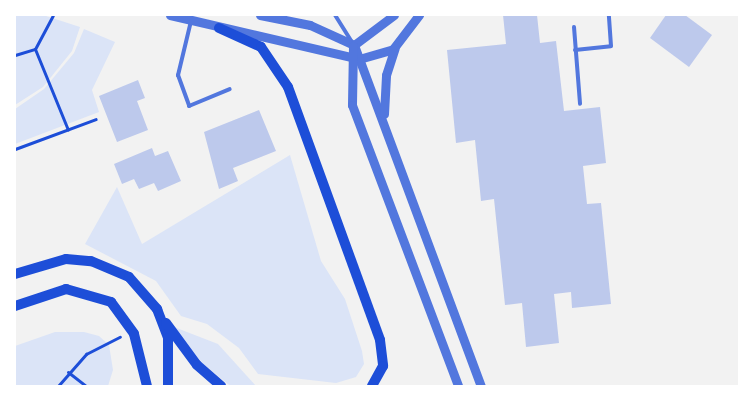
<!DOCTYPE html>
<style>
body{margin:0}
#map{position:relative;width:754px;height:401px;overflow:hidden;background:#f2f2f2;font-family:Raleway,sans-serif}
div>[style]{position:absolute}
.green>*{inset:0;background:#dbe4f7}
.building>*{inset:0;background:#bdc9ec}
.path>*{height:3px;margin:-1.5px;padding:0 1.5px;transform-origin:1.5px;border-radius:1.5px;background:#1d4ed8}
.service>*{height:4px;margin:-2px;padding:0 2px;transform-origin:2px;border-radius:2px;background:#5277de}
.tertiary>*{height:9px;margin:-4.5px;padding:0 4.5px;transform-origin:4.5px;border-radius:4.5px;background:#5277de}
.secondary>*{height:10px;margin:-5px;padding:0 5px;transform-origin:5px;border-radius:5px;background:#1d4ed8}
span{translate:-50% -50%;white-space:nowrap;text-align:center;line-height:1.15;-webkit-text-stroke:5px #fff;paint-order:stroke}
.frame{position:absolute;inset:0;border:16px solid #fff;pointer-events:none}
</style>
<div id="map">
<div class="green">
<i style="clip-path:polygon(15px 15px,43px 15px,80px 27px,72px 51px,43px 87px,15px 105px)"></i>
<i style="clip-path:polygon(84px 29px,115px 42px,92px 90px,99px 112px,15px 144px,15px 109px,44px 89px,74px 53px)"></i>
<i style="clip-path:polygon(290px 155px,321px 261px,345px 299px,362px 351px,364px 364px,356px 377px,336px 383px,258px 374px,239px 348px,207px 324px,181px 316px,156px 281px,85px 244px,117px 187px,142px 244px)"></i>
<i style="clip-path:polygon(174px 327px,218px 344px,256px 386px,229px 385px,202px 363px)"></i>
<i style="clip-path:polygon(55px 332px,84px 332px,99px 336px,109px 345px,113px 370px,108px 386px,15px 386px,15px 346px)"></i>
</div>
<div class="building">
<i style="clip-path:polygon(503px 15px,537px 15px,540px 43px,556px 41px,564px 111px,600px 107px,606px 163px,583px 166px,587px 204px,601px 203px,611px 304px,572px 308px,571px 292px,554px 294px,559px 343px,526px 347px,522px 303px,505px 305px,494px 199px,481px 201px,475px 140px,456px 143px,447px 50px,506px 44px)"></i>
<i style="clip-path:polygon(666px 15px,685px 15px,712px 35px,689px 67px,650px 38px)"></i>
<i style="clip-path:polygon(138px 80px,145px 98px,137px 101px,148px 130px,117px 142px,99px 96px)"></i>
<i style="clip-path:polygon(259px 110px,276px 151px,233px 168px,238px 181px,219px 189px,204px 132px)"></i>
<i style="clip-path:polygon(152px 148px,155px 156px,168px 151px,181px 181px,158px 191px,154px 183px,139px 189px,134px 179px,122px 184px,114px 164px)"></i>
</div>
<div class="path">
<i style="left:35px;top:49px;width:87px;rotate:67.8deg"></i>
<i style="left:15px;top:55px;width:21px;rotate:-17deg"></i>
<i style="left:35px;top:49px;width:38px;rotate:-62deg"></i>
<i style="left:15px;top:149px;width:86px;rotate:-20.3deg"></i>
<i style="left:68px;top:372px;width:23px;rotate:38deg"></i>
<i style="left:58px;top:386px;width:43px;rotate:-48.8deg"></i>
<i style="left:86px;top:354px;width:38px;rotate:-27deg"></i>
</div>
<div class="service">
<i style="left:335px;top:15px;width:31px;rotate:58deg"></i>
<i style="left:191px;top:21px;width:56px;rotate:103.5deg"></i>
<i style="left:178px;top:75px;width:33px;rotate:70deg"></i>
<i style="left:189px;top:106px;width:44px;rotate:-22.5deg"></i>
<i style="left:574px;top:27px;width:77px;rotate:85.5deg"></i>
<i style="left:575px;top:50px;width:36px;rotate:-6deg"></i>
<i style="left:611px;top:46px;width:31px;rotate:-94deg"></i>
</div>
<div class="tertiary">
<i style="left:170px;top:15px;width:194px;rotate:13.1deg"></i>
<i style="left:359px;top:59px;width:35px;rotate:-16deg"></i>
<i style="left:393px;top:49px;width:43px;rotate:-52.6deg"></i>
<i style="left:260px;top:15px;width:51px;rotate:11.3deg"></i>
<i style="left:310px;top:25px;width:48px;rotate:24.4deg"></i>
<i style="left:354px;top:45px;width:364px;rotate:69.6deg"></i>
<i style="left:354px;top:45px;width:50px;rotate:-36.9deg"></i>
<i style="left:353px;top:46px;width:59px;rotate:91deg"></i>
<i style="left:352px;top:105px;width:300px;rotate:69.3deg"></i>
<i style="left:384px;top:114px;width:39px;rotate:-87deg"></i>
<i style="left:386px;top:75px;width:28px;rotate:-72deg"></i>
</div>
<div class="secondary">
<i style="left:219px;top:28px;width:46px;rotate:24.3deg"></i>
<i style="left:261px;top:47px;width:48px;rotate:56deg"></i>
<i style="left:288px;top:87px;width:269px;rotate:70deg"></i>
<i style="left:380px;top:340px;width:26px;rotate:83deg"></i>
<i style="left:383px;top:366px;width:23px;rotate:119deg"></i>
<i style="left:15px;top:274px;width:53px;rotate:-16.4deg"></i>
<i style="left:66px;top:259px;width:25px;rotate:5deg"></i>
<i style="left:91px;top:261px;width:41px;rotate:22.8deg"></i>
<i style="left:129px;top:277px;width:43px;rotate:48.8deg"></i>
<i style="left:157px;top:309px;width:31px;rotate:69deg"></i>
<i style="left:168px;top:338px;width:48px;rotate:90deg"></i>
<i style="left:15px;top:306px;width:54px;rotate:-18.4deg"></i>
<i style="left:66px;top:289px;width:47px;rotate:16.1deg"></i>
<i style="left:111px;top:302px;width:39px;rotate:54deg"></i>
<i style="left:134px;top:334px;width:54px;rotate:76deg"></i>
<i style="left:166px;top:323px;width:52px;rotate:53.6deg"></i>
<i style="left:197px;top:365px;width:32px;rotate:41deg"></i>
</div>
<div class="frame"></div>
</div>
